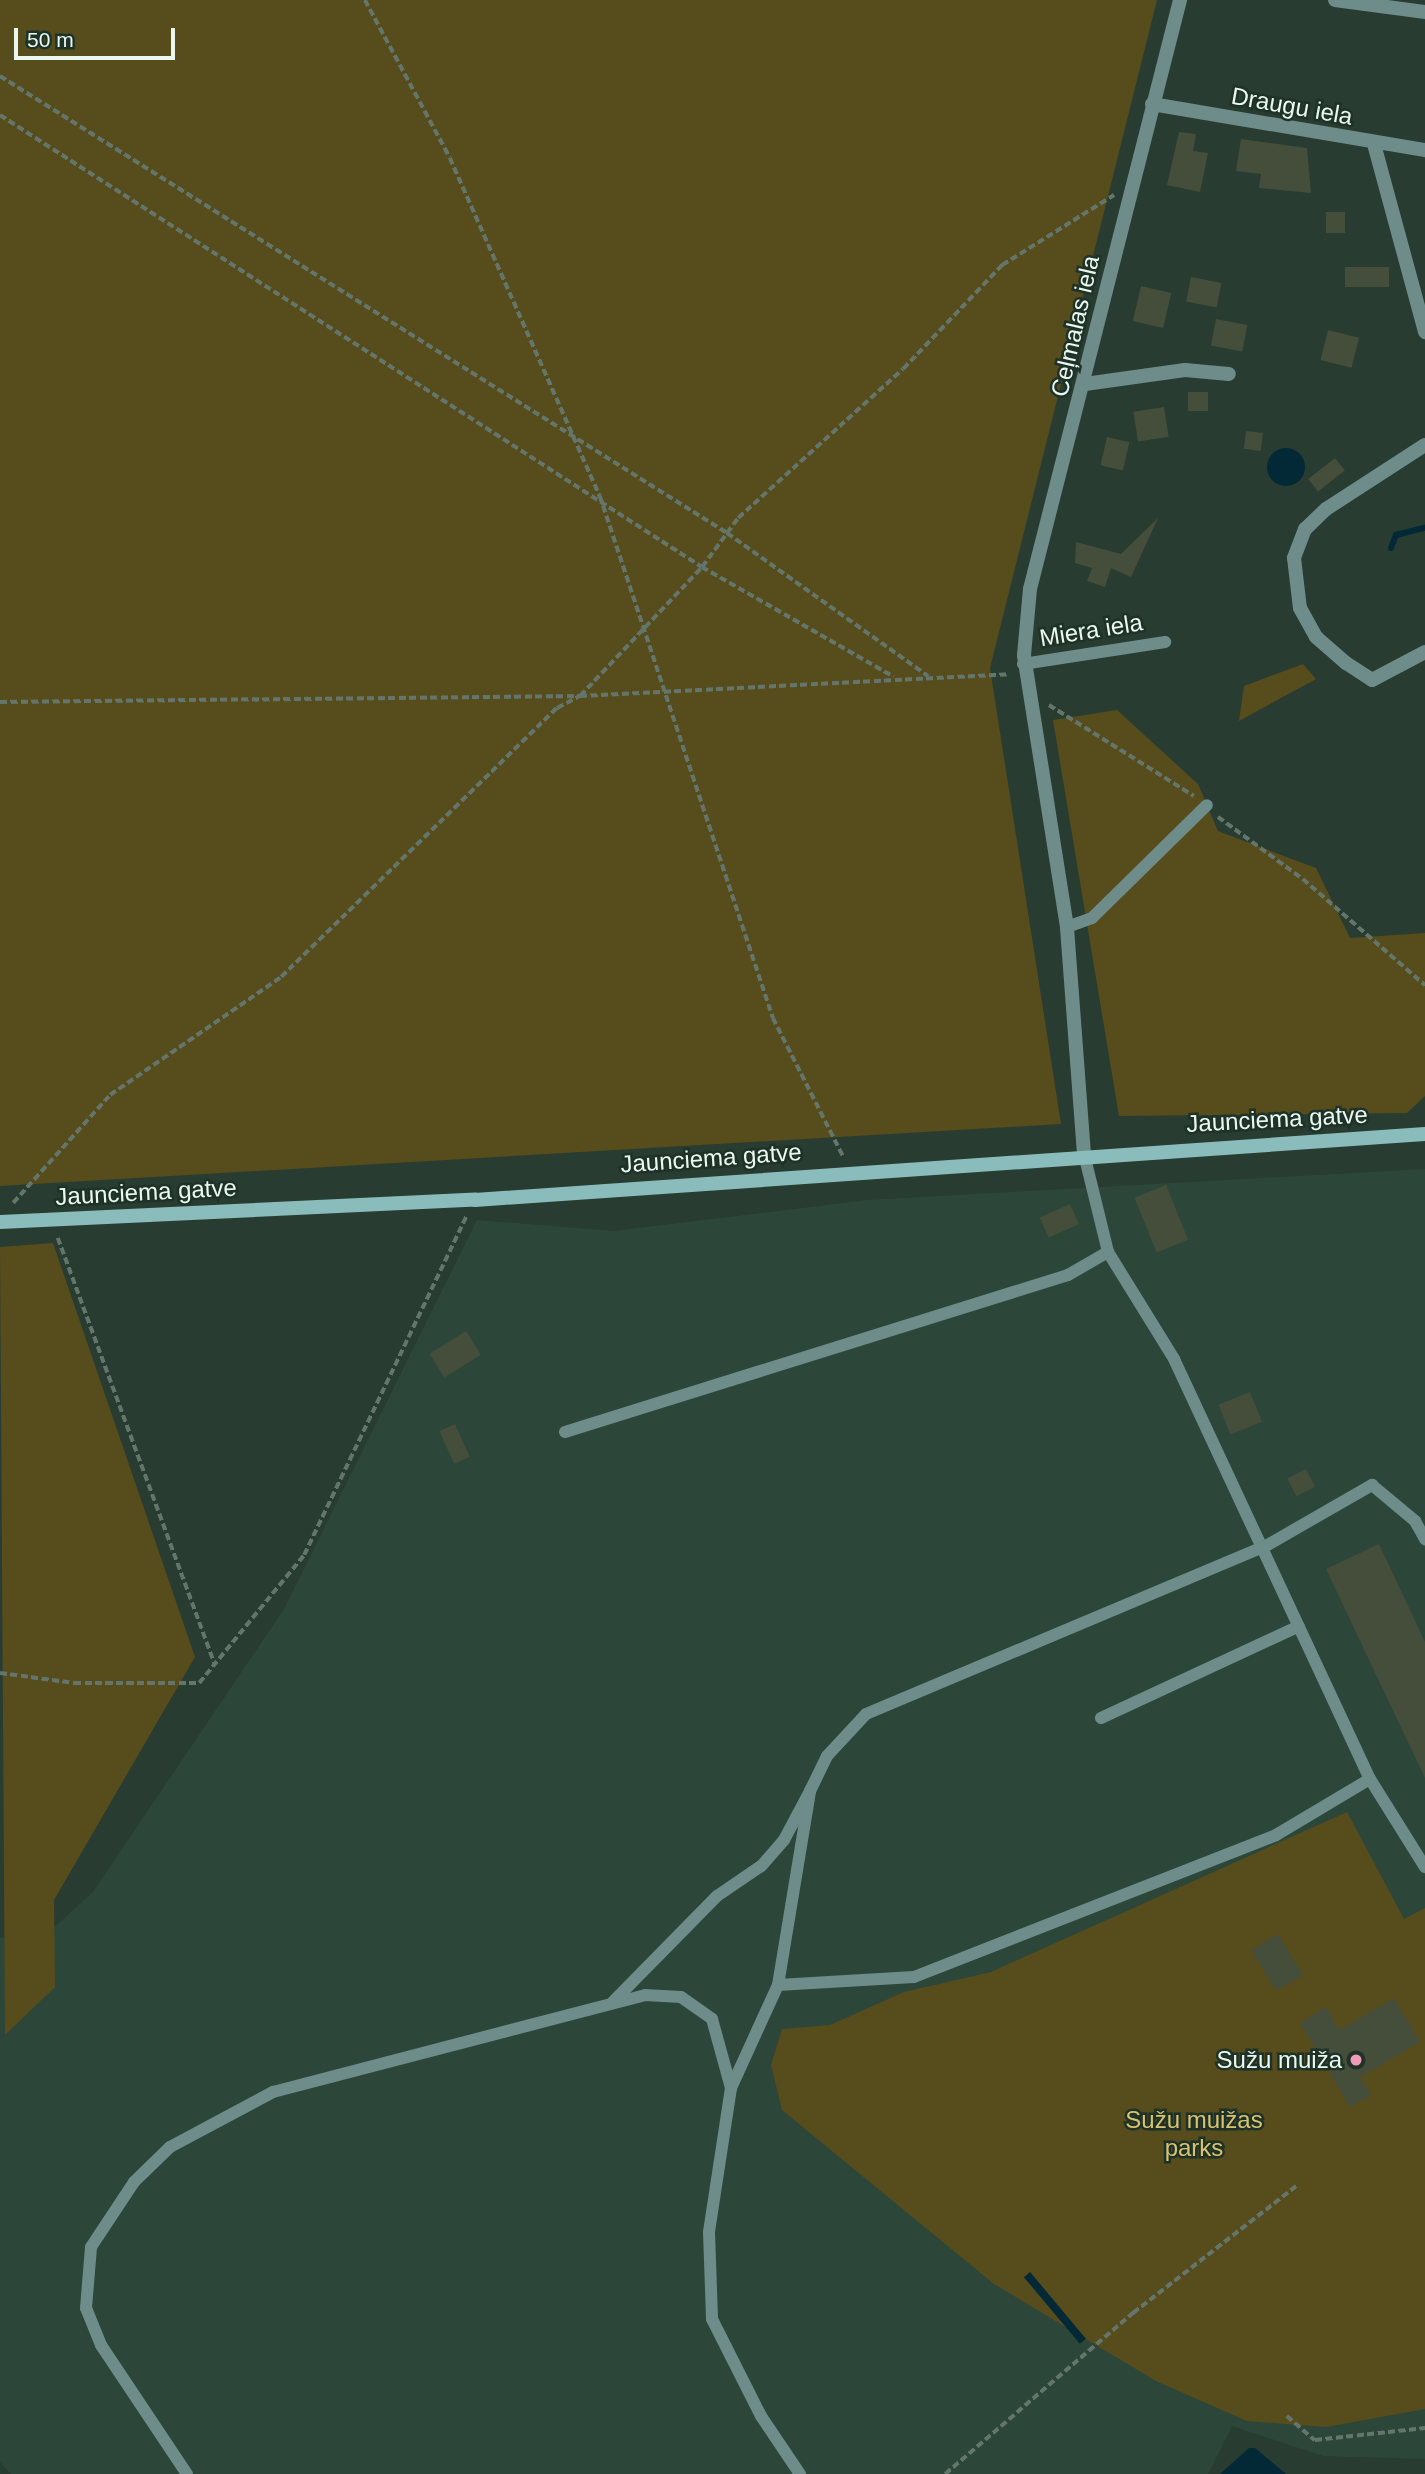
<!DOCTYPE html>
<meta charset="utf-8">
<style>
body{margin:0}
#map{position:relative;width:1425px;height:2474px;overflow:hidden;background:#283c31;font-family:Helvetica,sans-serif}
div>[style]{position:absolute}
.built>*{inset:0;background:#2c4739}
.green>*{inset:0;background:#574c1c}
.water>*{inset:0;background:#022935;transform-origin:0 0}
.round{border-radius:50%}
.stream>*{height:6px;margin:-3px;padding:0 3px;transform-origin:3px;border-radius:3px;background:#022935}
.building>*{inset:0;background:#454e3b;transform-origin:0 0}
.path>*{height:3.5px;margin-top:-1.75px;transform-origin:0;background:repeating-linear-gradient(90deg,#64766c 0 7px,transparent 0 10.5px)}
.lane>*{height:12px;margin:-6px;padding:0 6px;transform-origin:6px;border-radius:6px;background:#6d8c8a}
.street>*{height:14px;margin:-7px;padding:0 7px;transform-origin:7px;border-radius:7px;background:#6d8c8a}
.secondary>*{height:14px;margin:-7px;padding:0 7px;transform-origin:7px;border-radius:7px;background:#89bcba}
.dots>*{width:19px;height:19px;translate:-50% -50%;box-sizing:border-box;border:4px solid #1e3227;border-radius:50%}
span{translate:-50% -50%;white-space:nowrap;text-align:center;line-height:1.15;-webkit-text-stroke:5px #1e3227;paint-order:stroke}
.street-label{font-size:24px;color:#ebf8f0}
.poi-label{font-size:24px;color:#ebf8f0}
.right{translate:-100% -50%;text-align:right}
.park-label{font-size:24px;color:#d9c36e}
.scale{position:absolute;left:14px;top:28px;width:161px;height:32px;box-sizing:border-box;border:4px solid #ebf8f0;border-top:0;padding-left:9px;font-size:21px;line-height:24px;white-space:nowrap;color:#ebf8f0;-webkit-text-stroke:5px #1e3227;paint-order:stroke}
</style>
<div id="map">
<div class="built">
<i style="clip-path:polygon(1425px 1169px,1425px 2459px,1323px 2456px,1232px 2426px,1208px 2474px,11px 2474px,0 2462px,0 1938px,49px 1932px,93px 1892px,284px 1609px,477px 1220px,613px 1231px,868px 1200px)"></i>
</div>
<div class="green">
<i style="clip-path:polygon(0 0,1157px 0,990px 668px,1061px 1124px,0 1186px)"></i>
<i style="clip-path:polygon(1303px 664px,1316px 679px,1239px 721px,1244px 686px)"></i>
<i style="clip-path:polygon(1117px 710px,1198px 784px,1218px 831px,1316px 868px,1350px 938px,1425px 933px,1425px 1096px,1407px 1113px,1119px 1116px,1053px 720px)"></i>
<i style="clip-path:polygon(53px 1243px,195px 1657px,54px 1900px,55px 1987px,5px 2035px,0 1247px)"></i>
<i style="clip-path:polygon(1347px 1812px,1404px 1919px,1425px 1908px,1425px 2409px,1326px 2427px,1247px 2421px,1156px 2381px,994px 2284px,782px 2110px,771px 2065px,782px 2029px,830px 2025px,904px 1992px,991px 1972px)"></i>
</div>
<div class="water">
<i class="round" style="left:1267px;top:448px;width:38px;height:38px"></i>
<i style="left:1030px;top:2272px;width:87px;height:8px;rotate:50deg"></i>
<i style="clip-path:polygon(1249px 2448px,1255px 2448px,1286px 2474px,1220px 2474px)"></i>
</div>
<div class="stream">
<i style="left:1391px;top:548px;width:14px;rotate:-69deg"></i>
<i style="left:1396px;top:535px;width:30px;rotate:-14deg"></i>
</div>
<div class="building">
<i style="clip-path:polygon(1179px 132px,1196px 134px,1193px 151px,1208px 153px,1200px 192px,1167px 185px)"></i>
<i style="clip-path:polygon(1241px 139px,1307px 148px,1311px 193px,1259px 188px,1261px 174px,1236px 171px)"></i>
<i style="left:1326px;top:212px;width:19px;height:21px"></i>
<i style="left:1345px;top:267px;width:44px;height:20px"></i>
<i style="left:1191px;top:277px;width:31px;height:25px;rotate:11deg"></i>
<i style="left:1141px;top:286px;width:31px;height:36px;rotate:13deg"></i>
<i style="left:1216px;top:319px;width:32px;height:27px;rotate:11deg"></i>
<i style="left:1328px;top:330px;width:32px;height:31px;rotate:14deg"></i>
<i style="left:1208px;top:392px;width:19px;height:20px;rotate:90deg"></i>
<i style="left:1164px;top:407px;width:30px;height:31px;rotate:81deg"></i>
<i style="left:1246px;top:431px;width:17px;height:18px;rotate:7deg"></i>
<i style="left:1107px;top:437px;width:23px;height:29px;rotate:13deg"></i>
<i style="left:1335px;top:458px;width:16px;height:34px;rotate:52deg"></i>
<i style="clip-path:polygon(1158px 518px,1131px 577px,1111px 568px,1105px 587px,1087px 581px,1092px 568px,1075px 563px,1076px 542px,1121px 554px)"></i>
<i style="left:1166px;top:1185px;width:59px;height:34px;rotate:68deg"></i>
<i style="left:1070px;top:1204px;width:22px;height:33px;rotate:66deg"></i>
<i style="left:466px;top:1331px;width:28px;height:43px;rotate:58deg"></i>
<i style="left:1250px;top:1392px;width:32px;height:34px;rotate:68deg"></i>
<i style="left:455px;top:1424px;width:36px;height:17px;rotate:66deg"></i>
<i style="left:1306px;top:1469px;width:20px;height:21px;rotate:63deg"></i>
<i style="clip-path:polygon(1379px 1544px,1425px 1642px,1425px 1778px,1326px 1569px)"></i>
<i style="left:1278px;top:1934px;width:48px;height:31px;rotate:59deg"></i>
<i style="clip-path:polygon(1394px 1998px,1420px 2042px,1360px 2077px,1371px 2095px,1350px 2107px,1300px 2023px,1326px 2007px,1339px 2030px)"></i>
</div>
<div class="path">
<i style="left:365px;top:0;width:179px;rotate:61.7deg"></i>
<i style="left:450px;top:158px;width:370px;rotate:66.1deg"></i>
<i style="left:600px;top:496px;width:550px;rotate:71.66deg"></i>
<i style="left:773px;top:1018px;width:155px;rotate:63.1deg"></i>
<i style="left:0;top:76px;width:859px;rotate:32.15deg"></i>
<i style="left:727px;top:533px;width:247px;rotate:35.4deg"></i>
<i style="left:0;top:115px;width:835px;rotate:32.78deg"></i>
<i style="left:702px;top:567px;width:221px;rotate:29.8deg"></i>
<i style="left:0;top:702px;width:580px;rotate:-0.59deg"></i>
<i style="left:580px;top:696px;width:430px;rotate:-2.9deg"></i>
<i style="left:1049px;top:705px;width:171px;rotate:32.1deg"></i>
<i style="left:1218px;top:817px;width:105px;rotate:36.1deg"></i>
<i style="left:1303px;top:879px;width:162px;rotate:41deg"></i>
<i style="left:13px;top:1203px;width:145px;rotate:-48.1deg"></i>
<i style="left:110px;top:1095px;width:208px;rotate:-34.6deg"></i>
<i style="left:281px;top:977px;width:385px;rotate:-44.3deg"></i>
<i style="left:557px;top:708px;width:26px;rotate:-28deg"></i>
<i style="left:580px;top:696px;width:178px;rotate:-46.6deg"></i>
<i style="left:702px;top:567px;width:61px;rotate:-53.7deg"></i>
<i style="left:738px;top:518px;width:222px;rotate:-42.1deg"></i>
<i style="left:903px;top:369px;width:144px;rotate:-46.4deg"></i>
<i style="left:1002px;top:265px;width:132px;rotate:-32deg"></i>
<i style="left:58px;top:1238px;width:454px;rotate:69.8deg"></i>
<i style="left:0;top:1673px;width:75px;rotate:7.7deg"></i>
<i style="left:74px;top:1683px;width:125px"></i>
<i style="left:199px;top:1683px;width:166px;rotate:-50.6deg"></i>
<i style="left:304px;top:1555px;width:375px;rotate:-64.4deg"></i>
<i style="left:1287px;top:2416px;width:37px;rotate:41deg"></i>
<i style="left:1315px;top:2440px;width:111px;rotate:-6.2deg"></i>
<i style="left:945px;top:2474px;width:248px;rotate:-40.6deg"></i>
<i style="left:1133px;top:2313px;width:207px;rotate:-37.9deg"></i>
</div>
<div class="lane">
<i style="left:1023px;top:664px;width:144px;rotate:-8.8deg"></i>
<i style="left:1067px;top:927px;width:27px;rotate:-20deg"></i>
<i style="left:1092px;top:918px;width:161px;rotate:-44.5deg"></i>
<i style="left:1084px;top:1154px;width:101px;rotate:76.2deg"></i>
<i style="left:1108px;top:1252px;width:126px;rotate:58.3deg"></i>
<i style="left:1174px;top:1359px;width:463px;rotate:65deg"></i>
<i style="left:1370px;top:1779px;width:104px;rotate:58deg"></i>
<i style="left:565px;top:1432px;width:527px;rotate:-17.33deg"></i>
<i style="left:1068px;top:1275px;width:46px;rotate:-29.9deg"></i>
<i style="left:1101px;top:1718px;width:218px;rotate:-24.9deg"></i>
<i style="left:810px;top:1791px;width:39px;rotate:-64deg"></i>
<i style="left:827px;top:1756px;width:57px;rotate:-47.1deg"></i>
<i style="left:866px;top:1714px;width:432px;rotate:-22.8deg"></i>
<i style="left:1264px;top:1547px;width:125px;rotate:-29.9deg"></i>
<i style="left:1372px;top:1485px;width:56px;rotate:39.9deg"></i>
<i style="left:1415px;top:1521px;width:21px;rotate:61deg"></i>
<i style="left:778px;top:1985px;width:136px;rotate:-3.4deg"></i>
<i style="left:914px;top:1977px;width:389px;rotate:-21.4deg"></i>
<i style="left:1276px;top:1835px;width:109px;rotate:-30.8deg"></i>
<i style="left:731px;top:2088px;width:146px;rotate:98.7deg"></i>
<i style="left:709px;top:2232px;width:87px;rotate:88deg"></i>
<i style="left:712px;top:2319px;width:109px;rotate:63.2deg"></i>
<i style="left:761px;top:2416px;width:70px;rotate:56.1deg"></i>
<i style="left:187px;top:2474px;width:155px;rotate:-123.7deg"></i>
<i style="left:101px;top:2345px;width:40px;rotate:-112deg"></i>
<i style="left:86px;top:2308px;width:61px;rotate:-85.3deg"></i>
<i style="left:91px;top:2247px;width:78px;rotate:-56.5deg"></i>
<i style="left:134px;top:2182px;width:50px;rotate:-44.2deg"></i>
<i style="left:170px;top:2147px;width:117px;rotate:-28.1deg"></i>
<i style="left:273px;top:2092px;width:384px;rotate:-14.6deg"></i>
<i style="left:645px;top:1995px;width:36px;rotate:3deg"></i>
<i style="left:681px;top:1997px;width:38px;rotate:35deg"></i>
<i style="left:712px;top:2019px;width:72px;rotate:74.6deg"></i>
<i style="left:731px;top:2088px;width:113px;rotate:-65.5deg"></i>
<i style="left:778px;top:1985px;width:197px;rotate:-80.6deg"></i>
<i style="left:810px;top:1791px;width:55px;rotate:118deg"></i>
<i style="left:784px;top:1840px;width:35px;rotate:131deg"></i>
<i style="left:761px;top:1866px;width:53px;rotate:145.7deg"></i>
<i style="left:717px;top:1896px;width:148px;rotate:134.5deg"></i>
</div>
<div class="street">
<i style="left:1335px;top:0;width:91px;rotate:7.6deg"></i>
<i style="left:1152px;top:104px;width:277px;rotate:9.6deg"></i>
<i style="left:1374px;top:144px;width:195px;rotate:74.8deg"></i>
<i style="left:1085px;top:384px;width:101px;rotate:-8deg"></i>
<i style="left:1185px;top:370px;width:44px;rotate:5.2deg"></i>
<i style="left:1425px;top:445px;width:118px;rotate:147.1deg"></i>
<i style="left:1326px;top:509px;width:29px;rotate:136deg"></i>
<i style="left:1305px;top:529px;width:31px;rotate:111deg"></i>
<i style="left:1294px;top:558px;width:50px;rotate:83.2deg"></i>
<i style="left:1300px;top:608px;width:33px;rotate:61deg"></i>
<i style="left:1316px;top:637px;width:40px;rotate:41deg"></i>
<i style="left:1346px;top:663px;width:31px;rotate:33deg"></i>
<i style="left:1372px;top:680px;width:60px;rotate:-27.8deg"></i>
<i style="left:1084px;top:1154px;width:228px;rotate:-94.3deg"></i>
<i style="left:1067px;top:927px;width:275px;rotate:-99deg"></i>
<i style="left:1024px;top:655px;width:66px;rotate:-84.8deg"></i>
<i style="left:1030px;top:589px;width:608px;rotate:-75.71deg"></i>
</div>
<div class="secondary">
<i style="left:0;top:1222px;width:476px;rotate:-2.7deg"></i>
<i style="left:475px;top:1200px;width:952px;rotate:-3.97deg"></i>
</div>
<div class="dots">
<i style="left:1356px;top:2060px;background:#f09ab7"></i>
</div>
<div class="street-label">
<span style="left:1292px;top:106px;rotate:10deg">Draugu iela</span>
<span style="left:1075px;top:326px;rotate:-77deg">Ceļmalas iela</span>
<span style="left:1091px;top:630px;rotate:-9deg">Miera iela</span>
<span style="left:1277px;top:1119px;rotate:-3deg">Jaunciema gatve</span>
<span style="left:711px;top:1158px;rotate:-4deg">Jaunciema gatve</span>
<span style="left:146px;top:1192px;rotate:-3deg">Jaunciema gatve</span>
</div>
<div class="poi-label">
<span class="right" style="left:1342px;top:2060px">Sužu muiža</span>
</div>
<div class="park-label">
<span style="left:1194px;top:2134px">Sužu muižas<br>parks</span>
</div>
<div class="scale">50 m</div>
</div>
